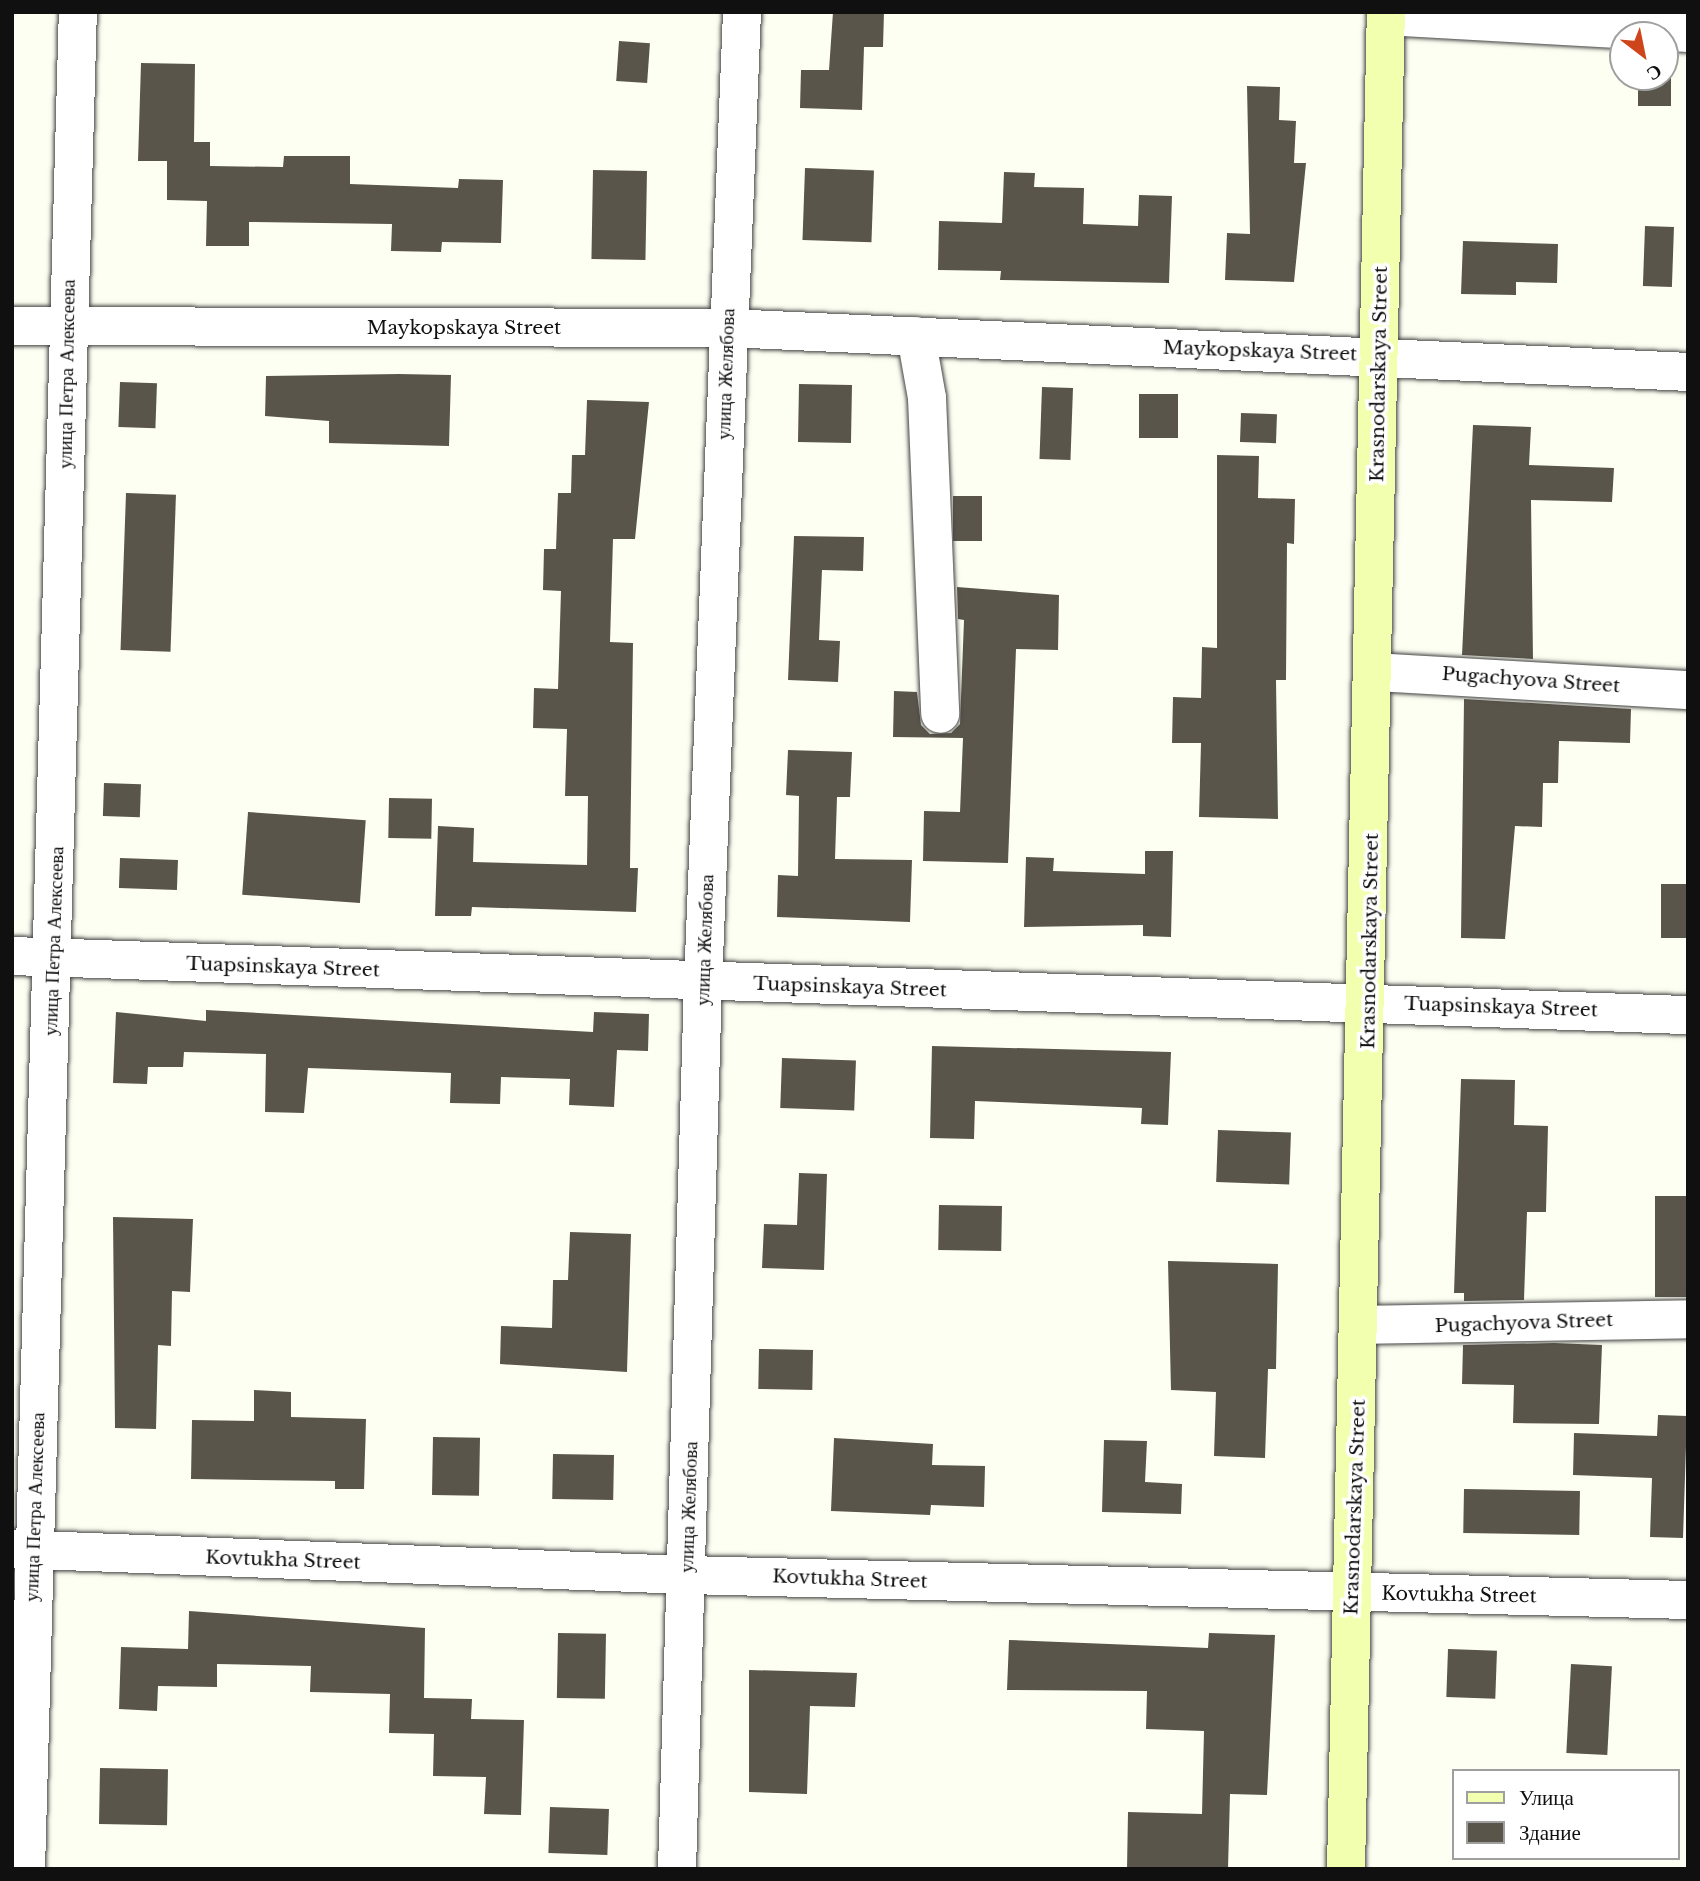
<!DOCTYPE html>
<meta charset="utf-8">
<style>
body{margin:0}
#map{position:relative;width:1700px;height:1881px;overflow:hidden;background:#fefff3;font-family:"Libre Baskerville",serif}
div>[style]{position:absolute}
.building>*{inset:0;background:#5a554b;transform-origin:0 0}
.roads{filter:drop-shadow(0 0 2px #434343) drop-shadow(0 0 2px #434343)}
.minor>*{height:38px;margin:-19px;padding:0 19px;transform-origin:19px;border-radius:19px;background:#fff}
.secondary>*{height:38px;margin:-19px;padding:0 19px;transform-origin:19px;border-radius:19px;background:#f1ffae}
span{translate:-50% -50%;white-space:nowrap;text-align:center;line-height:1.15;-webkit-text-stroke:7px #fff;paint-order:stroke}
.street-label{font-size:19px;color:#101010}
.frame{position:absolute;inset:0;border:14px solid #101010;pointer-events:none}
.legend{position:absolute;left:1452px;top:1769px;width:228px;height:91px;box-sizing:border-box;background:#fff;border:2px solid #9f9f9f;margin:0;padding:9px 12px;list-style:none;font-size:21px;color:#101010}
.legend li{display:flex;align-items:center;gap:14px;height:35px}
.legend b{width:35px;border:2px solid #9f9f9f}
.north{position:absolute;left:1609px;top:21px;width:70px;height:70px;box-sizing:border-box;background:#fff;border:2px solid #9f9f9f;border-radius:50%;rotate:148deg;font-size:19px;font-weight:700;line-height:28px;text-align:center;color:#101010}
.north::after{content:'';display:block;margin:auto;width:24px;height:32px;background:#ce441b;clip-path:polygon(50% 0,100% 100%,50% 72%,0 100%)}
</style>
<div id="map">
<div class="building">
<i style="clip-path:polygon(833px 12px,884px 12px,883px 47px,864px 47px,862px 110px,800px 108px,801px 70px,829px 70px)"></i>
<i style="left:619px;top:41px;width:31px;height:40px;rotate:4deg"></i>
<i style="clip-path:polygon(141px 63px,195px 64px,194px 142px,210px 142px,210px 166px,283px 167px,284px 156px,350px 156px,350px 184px,458px 188px,459px 179px,503px 180px,501px 243px,442px 242px,441px 252px,391px 251px,392px 224px,249px 222px,249px 246px,206px 246px,207px 201px,167px 200px,167px 161px,138px 161px)"></i>
<i style="left:1638px;top:77px;width:33px;height:29px"></i>
<i style="clip-path:polygon(1247px 86px,1280px 87px,1279px 120px,1296px 121px,1294px 163px,1306px 163px,1294px 282px,1225px 280px,1227px 233px,1250px 234px)"></i>
<i style="left:805px;top:168px;width:69px;height:72px;rotate:2deg"></i>
<i style="left:593px;top:170px;width:54px;height:89px;rotate:1deg"></i>
<i style="clip-path:polygon(1004px 172px,1035px 173px,1034px 187px,1084px 188px,1083px 224px,1138px 226px,1139px 195px,1172px 196px,1169px 283px,1000px 280px,1001px 271px,938px 270px,939px 221px,1002px 223px)"></i>
<i style="left:1645px;top:226px;width:29px;height:60px;rotate:2deg"></i>
<i style="clip-path:polygon(1463px 241px,1558px 244px,1557px 283px,1516px 282px,1516px 295px,1461px 294px)"></i>
<i style="clip-path:polygon(399px 374px,451px 375px,449px 446px,329px 443px,329px 421px,265px 416px,266px 376px)"></i>
<i style="left:120px;top:382px;width:37px;height:45px;rotate:2deg"></i>
<i style="left:799px;top:384px;width:53px;height:58px;rotate:1deg"></i>
<i style="left:1042px;top:387px;width:31px;height:72px;rotate:2deg"></i>
<i style="left:1139px;top:394px;width:39px;height:44px"></i>
<i style="clip-path:polygon(587px 400px,649px 402px,635px 539px,613px 539px,610px 642px,633px 643px,630px 868px,638px 868px,636px 912px,472px 907px,471px 916px,435px 916px,438px 826px,474px 828px,473px 862px,587px 865px,588px 796px,565px 796px,567px 729px,533px 728px,534px 688px,558px 689px,561px 591px,543px 590px,544px 549px,556px 549px,558px 493px,571px 493px,572px 455px,585px 455px)"></i>
<i style="left:1241px;top:413px;width:36px;height:29px;rotate:2deg"></i>
<i style="clip-path:polygon(1473px 425px,1531px 427px,1529px 465px,1614px 468px,1612px 502px,1531px 500px,1533px 659px,1462px 655px)"></i>
<i style="clip-path:polygon(1217px 455px,1259px 456px,1258px 498px,1295px 499px,1294px 544px,1287px 543px,1286px 680px,1276px 680px,1278px 819px,1199px 817px,1201px 743px,1172px 743px,1173px 697px,1201px 698px,1202px 647px,1217px 648px)"></i>
<i style="left:126px;top:493px;width:50px;height:157px;rotate:2deg"></i>
<i style="left:953px;top:496px;width:29px;height:45px"></i>
<i style="clip-path:polygon(794px 536px,864px 537px,863px 571px,822px 570px,819px 640px,840px 641px,838px 682px,788px 680px)"></i>
<i style="clip-path:polygon(957px 587px,1059px 595px,1058px 650px,1016px 649px,1008px 863px,923px 861px,924px 811px,960px 812px,963px 738px,893px 737px,894px 691px,917px 692px,921px 725px,930px 734px,951px 733px,960px 724px,964px 620px,958px 619px)"></i>
<i style="clip-path:polygon(1464px 699px,1631px 709px,1630px 743px,1559px 741px,1558px 783px,1543px 783px,1542px 827px,1515px 826px,1505px 939px,1461px 938px)"></i>
<i style="clip-path:polygon(788px 750px,852px 752px,850px 797px,837px 797px,835px 859px,912px 860px,910px 922px,777px 917px,778px 875px,798px 876px,799px 796px,786px 795px)"></i>
<i style="left:104px;top:783px;width:37px;height:33px;rotate:2deg"></i>
<i style="left:389px;top:798px;width:43px;height:40px;rotate:1deg"></i>
<i style="left:248px;top:812px;width:118px;height:83px;rotate:4deg"></i>
<i style="clip-path:polygon(1145px 851px,1173px 851px,1171px 937px,1143px 936px,1143px 925px,1024px 927px,1026px 857px,1054px 858px,1053px 871px,1145px 874px)"></i>
<i style="left:120px;top:858px;width:58px;height:30px;rotate:2deg"></i>
<i style="left:1661px;top:884px;width:27px;height:54px"></i>
<i style="clip-path:polygon(206px 1010px,593px 1032px,594px 1012px,649px 1014px,648px 1051px,617px 1050px,614px 1107px,569px 1105px,570px 1079px,501px 1077px,500px 1104px,450px 1103px,451px 1073px,308px 1068px,304px 1113px,265px 1112px,266px 1054px,184px 1052px,183px 1067px,148px 1067px,147px 1084px,113px 1083px,116px 1012px,206px 1021px)"></i>
<i style="clip-path:polygon(932px 1046px,1171px 1052px,1168px 1125px,1141px 1124px,1142px 1108px,975px 1101px,974px 1139px,930px 1138px)"></i>
<i style="left:782px;top:1058px;width:74px;height:50px;rotate:2deg"></i>
<i style="clip-path:polygon(1461px 1079px,1515px 1080px,1514px 1125px,1548px 1126px,1546px 1212px,1527px 1212px,1524px 1300px,1464px 1301px,1464px 1293px,1454px 1293px)"></i>
<i style="left:1218px;top:1130px;width:73px;height:52px;rotate:2deg"></i>
<i style="clip-path:polygon(799px 1173px,827px 1174px,824px 1270px,762px 1268px,764px 1224px,797px 1225px)"></i>
<i style="left:1655px;top:1196px;width:33px;height:101px"></i>
<i style="left:939px;top:1205px;width:63px;height:45px;rotate:1deg"></i>
<i style="clip-path:polygon(113px 1217px,193px 1219px,190px 1292px,172px 1291px,171px 1346px,158px 1345px,156px 1429px,115px 1428px)"></i>
<i style="clip-path:polygon(570px 1232px,631px 1234px,627px 1372px,500px 1364px,501px 1326px,552px 1328px,553px 1280px,568px 1280px)"></i>
<i style="clip-path:polygon(1168px 1261px,1278px 1264px,1276px 1369px,1268px 1369px,1265px 1458px,1214px 1456px,1216px 1392px,1171px 1390px)"></i>
<i style="clip-path:polygon(1554px 1343px,1602px 1345px,1599px 1424px,1513px 1423px,1514px 1385px,1462px 1384px,1463px 1345px)"></i>
<i style="left:759px;top:1349px;width:54px;height:40px;rotate:1deg"></i>
<i style="clip-path:polygon(254px 1390px,291px 1392px,291px 1417px,366px 1419px,364px 1489px,335px 1489px,335px 1481px,191px 1479px,192px 1420px,254px 1421px)"></i>
<i style="clip-path:polygon(1658px 1415px,1687px 1416px,1683px 1538px,1650px 1537px,1652px 1478px,1573px 1475px,1574px 1433px,1657px 1436px)"></i>
<i style="left:433px;top:1437px;width:47px;height:58px;rotate:1deg"></i>
<i style="clip-path:polygon(834px 1438px,933px 1444px,932px 1465px,985px 1466px,984px 1507px,931px 1505px,930px 1515px,831px 1511px)"></i>
<i style="clip-path:polygon(1104px 1440px,1147px 1441px,1145px 1482px,1182px 1484px,1181px 1514px,1102px 1512px)"></i>
<i style="left:553px;top:1454px;width:61px;height:45px;rotate:1deg"></i>
<i style="left:1464px;top:1489px;width:116px;height:44px;rotate:1deg"></i>
<i style="clip-path:polygon(189px 1611px,425px 1628px,424px 1698px,472px 1699px,471px 1719px,524px 1720px,521px 1815px,484px 1814px,486px 1777px,433px 1776px,434px 1734px,389px 1733px,390px 1694px,310px 1692px,311px 1666px,217px 1664px,217px 1687px,158px 1686px,157px 1711px,119px 1709px,121px 1647px,188px 1649px)"></i>
<i style="left:558px;top:1633px;width:48px;height:65px;rotate:1deg"></i>
<i style="clip-path:polygon(1209px 1633px,1275px 1635px,1267px 1795px,1230px 1794px,1228px 1869px,1127px 1869px,1128px 1812px,1202px 1814px,1204px 1731px,1146px 1729px,1147px 1691px,1007px 1690px,1009px 1640px,1208px 1648px)"></i>
<i style="left:1448px;top:1649px;width:49px;height:48px;rotate:2deg"></i>
<i style="left:1571px;top:1664px;width:41px;height:89px;rotate:3deg"></i>
<i style="clip-path:polygon(749px 1670px,857px 1673px,855px 1707px,810px 1706px,807px 1794px,749px 1792px)"></i>
<i style="left:100px;top:1768px;width:68px;height:56px;rotate:1deg"></i>
<i style="left:550px;top:1807px;width:59px;height:46px;rotate:2deg"></i>
</div>
<div class="roads">
<div class="minor">
<i style="left:1386px;top:16px;width:302px;rotate:3.2deg"></i>
<i style="left:12px;top:326px;width:716px;rotate:0.16deg"></i>
<i style="left:728px;top:328px;width:961px;rotate:2.62deg"></i>
<i style="left:916px;top:336px;width:63px;rotate:79.9deg"></i>
<i style="left:927px;top:398px;width:316px;rotate:87.6deg"></i>
<i style="left:1374px;top:672px;width:315px;rotate:3.3deg"></i>
<i style="left:12px;top:956px;width:1677px;rotate:2.02deg"></i>
<i style="left:1360px;top:1325px;width:328px;rotate:-1deg"></i>
<i style="left:12px;top:1549px;width:676px;rotate:2.21deg"></i>
<i style="left:687px;top:1575px;width:1001px;rotate:1.43deg"></i>
<i style="left:26px;top:1869px;width:1858px;rotate:-88.4deg"></i>
<i style="left:677px;top:1869px;width:886px;rotate:-88.32deg"></i>
<i style="left:703px;top:983px;width:972px;rotate:-87.7deg"></i>
</div>
<div class="secondary">
<i style="left:1346px;top:1869px;width:1857px;rotate:-88.77deg"></i>
</div>
</div>
<div class="street-label">
<span style="left:464px;top:328px">Maykopskaya Street</span>
<span style="left:1260px;top:351px;rotate:2deg">Maykopskaya Street</span>
<span style="left:67px;top:374px;rotate:-89deg">улица Петра Алексеева</span>
<span style="left:726px;top:374px;rotate:-88deg">улица Желябова</span>
<span style="left:1379px;top:374px;rotate:-89deg">Krasnodarskaya Street</span>
<span style="left:1531px;top:680px;rotate:4deg">Pugachyova Street</span>
<span style="left:705px;top:940px;rotate:-88deg">улица Желябова</span>
<span style="left:54px;top:941px;rotate:-88deg">улица Петра Алексеева</span>
<span style="left:1370px;top:941px;rotate:-89deg">Krasnodarskaya Street</span>
<span style="left:283px;top:967px;rotate:2deg">Tuapsinskaya Street</span>
<span style="left:850px;top:987px;rotate:2deg">Tuapsinskaya Street</span>
<span style="left:1501px;top:1007px;rotate:2deg">Tuapsinskaya Street</span>
<span style="left:1524px;top:1323px;rotate:-2deg">Pugachyova Street</span>
<span style="left:35px;top:1507px;rotate:-88deg">улица Петра Алексеева</span>
<span style="left:689px;top:1507px;rotate:-88deg">улица Желябова</span>
<span style="left:1355px;top:1507px;rotate:-88deg">Krasnodarskaya Street</span>
<span style="left:283px;top:1560px;rotate:2deg">Kovtukha Street</span>
<span style="left:850px;top:1579px;rotate:2deg">Kovtukha Street</span>
<span style="left:1459px;top:1595px;rotate:1deg">Kovtukha Street</span>
</div>
<div class="frame"></div>
<ul class="legend">
<li><b style="height:9px;background:#f1ffae"></b>Улица</li>
<li><b style="height:19px;background:#5a554b"></b>Здание</li>
</ul>
<div class="north">С</div>
</div>
